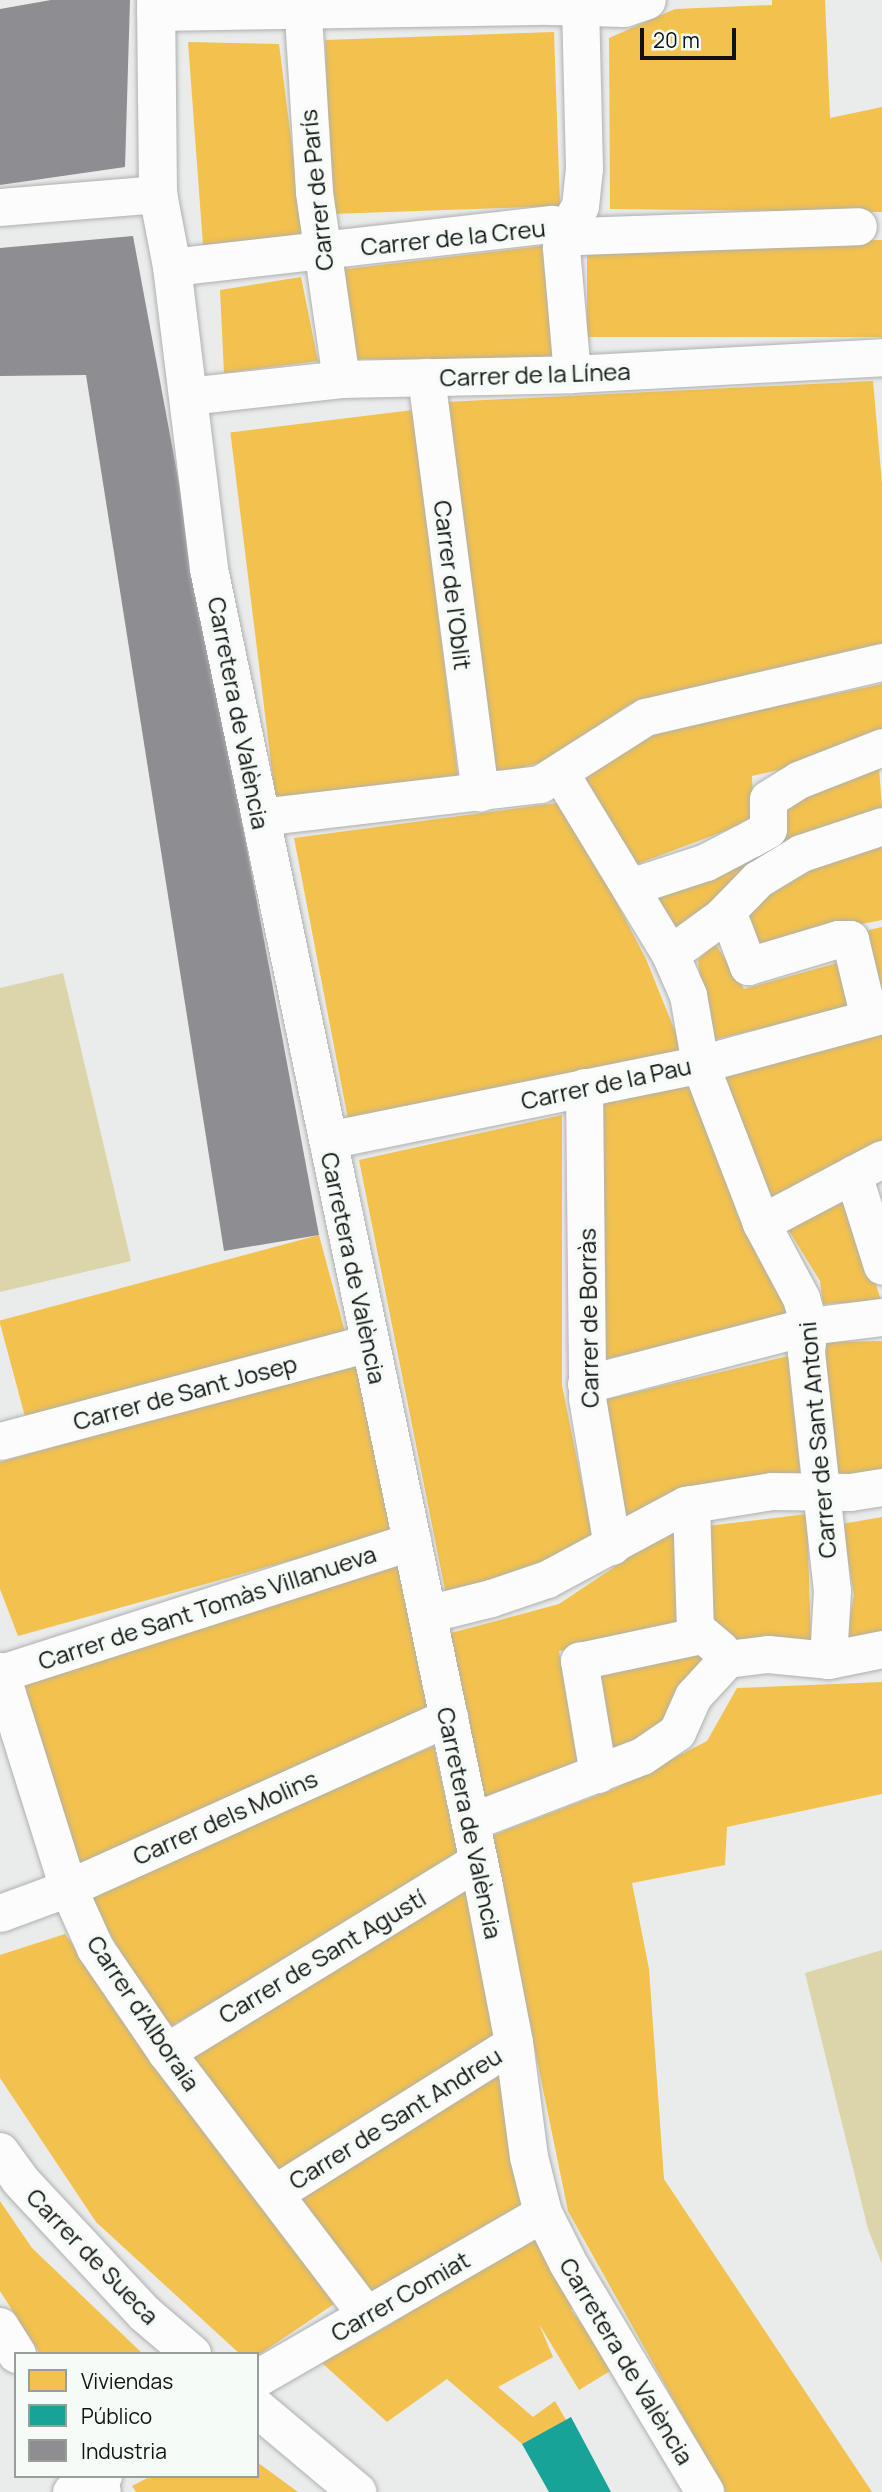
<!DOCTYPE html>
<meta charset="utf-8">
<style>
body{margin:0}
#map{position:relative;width:882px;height:2492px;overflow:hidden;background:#e9ecea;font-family:Manrope,sans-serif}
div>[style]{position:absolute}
.green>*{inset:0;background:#dcd5a9}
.homes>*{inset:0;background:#f2c14e;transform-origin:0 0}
.public>*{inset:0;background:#17a398}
.industry>*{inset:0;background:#8d8d92}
.roads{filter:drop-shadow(0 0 2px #aeb0ae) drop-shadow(0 0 2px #aeb0ae)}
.street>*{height:37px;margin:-18.5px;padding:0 18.5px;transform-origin:18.5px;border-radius:18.5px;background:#fcfcfc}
.secondary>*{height:38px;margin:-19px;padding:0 19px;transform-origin:19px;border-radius:19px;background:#fcfcfc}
span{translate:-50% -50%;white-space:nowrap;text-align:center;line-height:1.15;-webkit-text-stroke:7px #f5fbf7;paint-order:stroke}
.street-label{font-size:24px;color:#111312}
.legend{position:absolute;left:14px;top:2352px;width:245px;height:126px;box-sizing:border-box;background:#f5fbf7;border:2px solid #9a9e9b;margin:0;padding:9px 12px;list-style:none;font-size:21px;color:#111312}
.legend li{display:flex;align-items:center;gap:14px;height:35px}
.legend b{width:35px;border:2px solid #9a9e9b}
.scale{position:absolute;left:640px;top:28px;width:96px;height:32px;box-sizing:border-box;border:4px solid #111312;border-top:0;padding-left:9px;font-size:21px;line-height:24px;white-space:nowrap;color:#111312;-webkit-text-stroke:5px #f5fbf7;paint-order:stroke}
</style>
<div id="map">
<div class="green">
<i style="clip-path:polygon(63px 973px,131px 1261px,0 1292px,0 988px)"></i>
<i style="clip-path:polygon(882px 1950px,882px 2264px,868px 2229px,805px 1973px)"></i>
</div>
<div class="homes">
<i style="clip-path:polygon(772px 0,825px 0,830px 118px,882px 107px,882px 212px,610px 209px,609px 38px,675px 9px,772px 5px)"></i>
<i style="left:554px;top:32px;width:174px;height:229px;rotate:88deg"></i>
<i style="clip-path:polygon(188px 42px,279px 44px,303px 234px,203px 245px)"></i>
<i style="left:882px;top:240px;width:97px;height:295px;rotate:90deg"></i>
<i style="clip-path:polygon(542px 246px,555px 361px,351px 359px,337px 270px)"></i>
<i style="clip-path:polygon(301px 277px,318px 361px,224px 373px,220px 290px)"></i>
<i style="clip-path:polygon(873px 381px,882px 483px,882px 648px,630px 704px,547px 761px,494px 775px,445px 402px)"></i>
<i style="left:413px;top:410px;width:374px;height:184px;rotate:83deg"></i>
<i style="clip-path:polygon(882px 684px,882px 746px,752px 776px,754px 820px,632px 866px,579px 778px,655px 732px)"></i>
<i style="clip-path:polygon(879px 768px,882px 808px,752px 866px,685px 943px,655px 894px,784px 832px,788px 805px)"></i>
<i style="clip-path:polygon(564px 802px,646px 959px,685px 1056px,348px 1119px,294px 838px)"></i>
<i style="clip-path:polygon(882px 845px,882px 920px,754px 945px,745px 910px,832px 857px)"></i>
<i style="clip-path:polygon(882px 927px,882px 1001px,865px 931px)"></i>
<i style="clip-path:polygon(715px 943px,744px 989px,837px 963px,855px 1006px,708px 1041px,698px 960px)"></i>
<i style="clip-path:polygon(882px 1033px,882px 1146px,764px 1200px,714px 1069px)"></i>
<i style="clip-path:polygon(705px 1079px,737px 1213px,794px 1320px,600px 1360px,599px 1100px)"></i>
<i style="clip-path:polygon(562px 1115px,562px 1385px,593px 1539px,544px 1563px,446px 1595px,359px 1160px)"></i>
<i style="clip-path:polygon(850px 1197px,881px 1301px,823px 1304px,820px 1281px,788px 1229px)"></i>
<i style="left:319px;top:1235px;width:100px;height:331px;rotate:75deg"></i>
<i style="clip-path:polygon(882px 1341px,882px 1471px,833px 1479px,825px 1342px)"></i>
<i style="clip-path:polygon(788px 1356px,801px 1478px,621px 1523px,603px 1400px)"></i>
<i style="clip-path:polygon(357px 1362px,397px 1531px,18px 1636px,0 1589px,0 1462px)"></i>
<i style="clip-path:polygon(807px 1514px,811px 1644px,735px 1639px,707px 1620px,707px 1526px)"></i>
<i style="clip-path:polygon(882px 1517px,882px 1635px,845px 1644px,854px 1595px,842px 1524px)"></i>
<i style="clip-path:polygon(679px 1524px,677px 1628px,559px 1651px,578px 1764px,479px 1802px,447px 1634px,559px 1604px)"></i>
<i style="clip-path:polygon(400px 1560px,428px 1711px,74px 1870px,21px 1682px)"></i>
<i style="clip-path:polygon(695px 1648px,710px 1654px,667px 1723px,608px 1753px,597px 1673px)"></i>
<i style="clip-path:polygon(882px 1682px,882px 1794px,727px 1827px,725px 1865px,632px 1883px,649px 1969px,664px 2179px,872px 2492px,725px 2492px,568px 2211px,491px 1836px,614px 1789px,707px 1741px,737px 1688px)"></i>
<i style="clip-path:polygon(434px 1746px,459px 1860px,166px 2029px,86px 1893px)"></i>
<i style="clip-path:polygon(467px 1884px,499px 2038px,274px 2177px,187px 2053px)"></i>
<i style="clip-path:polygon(65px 1934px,334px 2304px,257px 2356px,240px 2354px,96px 2222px,0 2078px,0 1955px)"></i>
<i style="clip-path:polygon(502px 2074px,524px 2206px,371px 2299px,297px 2194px)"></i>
<i style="clip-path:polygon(0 2201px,32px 2248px,143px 2354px,40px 2354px,0 2291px)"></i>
<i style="clip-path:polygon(542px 2234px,577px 2305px,571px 2310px,615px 2368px,579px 2390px,539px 2324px,553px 2357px,498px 2387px,533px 2417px,555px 2401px,566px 2420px,522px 2444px,447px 2379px,387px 2422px,322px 2363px,386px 2327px,484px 2263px)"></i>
<i style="clip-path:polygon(257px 2462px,298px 2492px,136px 2492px,132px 2486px,151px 2476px,257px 2476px)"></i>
</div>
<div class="public">
<i style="clip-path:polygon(571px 2417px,611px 2492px,549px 2492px,522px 2444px)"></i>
</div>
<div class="industry">
<i style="clip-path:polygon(51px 0,130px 0,125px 167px,0 185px,0 9px)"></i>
<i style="clip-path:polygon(133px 236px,319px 1235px,224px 1251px,86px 375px,0 376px,0 248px)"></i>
</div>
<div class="roads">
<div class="street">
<i style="left:302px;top:0;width:192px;rotate:86.4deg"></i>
<i style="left:314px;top:192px;width:189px;rotate:81.8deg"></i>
<i style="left:155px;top:12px;width:395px;rotate:-0.9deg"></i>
<i style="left:550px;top:6px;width:74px;rotate:1.5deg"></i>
<i style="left:624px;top:8px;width:24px;rotate:-19deg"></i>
<i style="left:0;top:207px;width:159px;rotate:-4.7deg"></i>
<i style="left:172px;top:267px;width:382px;rotate:-6.5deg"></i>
<i style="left:552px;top:224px;width:29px;rotate:25deg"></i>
<i style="left:578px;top:236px;width:280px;rotate:-2deg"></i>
<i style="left:572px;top:374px;width:127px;rotate:-95deg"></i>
<i style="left:561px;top:247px;width:17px;rotate:-77deg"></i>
<i style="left:565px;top:230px;width:28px;rotate:-58deg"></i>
<i style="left:580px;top:206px;width:38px;rotate:-84deg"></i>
<i style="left:584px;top:168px;width:161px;rotate:-91.4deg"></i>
<i style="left:426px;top:377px;width:419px;rotate:82.6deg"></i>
<i style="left:188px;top:396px;width:154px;rotate:-6.3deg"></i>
<i style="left:341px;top:379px;width:231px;rotate:-1.2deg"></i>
<i style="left:572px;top:374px;width:310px;rotate:-3.1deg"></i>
<i style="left:560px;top:773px;width:212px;rotate:58.7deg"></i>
<i style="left:670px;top:954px;width:45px;rotate:66.3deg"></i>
<i style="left:688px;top:995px;width:70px;rotate:80.1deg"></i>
<i style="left:700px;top:1064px;width:170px;rotate:69deg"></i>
<i style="left:761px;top:1223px;width:85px;rotate:61.9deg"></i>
<i style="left:801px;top:1298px;width:29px;rotate:74deg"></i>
<i style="left:809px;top:1326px;width:26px;rotate:97deg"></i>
<i style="left:806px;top:1352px;width:239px;rotate:83.8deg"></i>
<i style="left:832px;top:1590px;width:70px;rotate:93.3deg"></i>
<i style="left:260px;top:817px;width:282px;rotate:-6.7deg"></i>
<i style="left:540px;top:784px;width:125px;rotate:-32.5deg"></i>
<i style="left:645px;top:717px;width:243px;rotate:-13.1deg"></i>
<i style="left:630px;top:887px;width:80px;rotate:-18.2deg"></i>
<i style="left:706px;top:862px;width:52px;rotate:-27.6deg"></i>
<i style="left:752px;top:838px;width:18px;rotate:-29deg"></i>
<i style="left:768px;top:829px;width:30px;rotate:-90deg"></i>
<i style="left:768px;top:799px;width:36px;rotate:-32deg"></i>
<i style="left:798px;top:780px;width:90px;rotate:-21.4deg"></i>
<i style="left:727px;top:911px;width:59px;rotate:69.1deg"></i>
<i style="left:748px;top:966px;width:94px;rotate:-16.7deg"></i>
<i style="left:838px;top:939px;width:12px"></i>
<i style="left:850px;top:939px;width:81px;rotate:76.5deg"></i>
<i style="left:670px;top:954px;width:63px;rotate:-36deg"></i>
<i style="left:721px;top:917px;width:53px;rotate:-45.8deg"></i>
<i style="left:758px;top:879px;width:50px;rotate:-31.2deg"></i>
<i style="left:801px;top:853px;width:85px;rotate:-18.4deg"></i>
<i style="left:584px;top:1087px;width:311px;rotate:89.4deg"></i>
<i style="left:587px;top:1398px;width:150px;rotate:80.4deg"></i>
<i style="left:328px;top:1140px;width:380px;rotate:-11.5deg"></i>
<i style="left:700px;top:1064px;width:188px;rotate:-15.1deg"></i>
<i style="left:853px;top:1174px;width:96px;rotate:72.5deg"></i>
<i style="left:761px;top:1223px;width:137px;rotate:-27.9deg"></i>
<i style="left:586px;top:1384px;width:230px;rotate:-14.6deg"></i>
<i style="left:809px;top:1326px;width:74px;rotate:-7deg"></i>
<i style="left:0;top:1441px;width:382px;rotate:-14.9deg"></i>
<i style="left:691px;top:1504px;width:124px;rotate:88.2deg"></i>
<i style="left:695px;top:1628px;width:33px;rotate:40deg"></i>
<i style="left:427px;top:1614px;width:66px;rotate:-14deg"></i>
<i style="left:491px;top:1598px;width:59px;rotate:-18.7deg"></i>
<i style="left:547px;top:1579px;width:157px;rotate:-28.2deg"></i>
<i style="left:685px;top:1505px;width:88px;rotate:-9.1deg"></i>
<i style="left:772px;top:1491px;width:78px;rotate:0.7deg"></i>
<i style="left:850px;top:1492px;width:32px;rotate:-9deg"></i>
<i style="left:0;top:1671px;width:227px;rotate:72.6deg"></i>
<i style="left:68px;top:1888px;width:66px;rotate:65.8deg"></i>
<i style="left:95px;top:1948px;width:126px;rotate:55.7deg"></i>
<i style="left:166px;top:2052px;width:330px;rotate:52.7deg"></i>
<i style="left:1px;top:1673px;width:432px;rotate:-17.8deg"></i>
<i style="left:598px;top:1774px;width:115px;rotate:-99.5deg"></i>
<i style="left:579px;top:1661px;width:125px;rotate:-12deg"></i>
<i style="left:470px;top:1822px;width:184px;rotate:-21deg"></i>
<i style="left:642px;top:1756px;width:42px;rotate:-34.4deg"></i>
<i style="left:677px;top:1732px;width:39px;rotate:-66deg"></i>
<i style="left:693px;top:1696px;width:50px;rotate:-47.4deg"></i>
<i style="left:727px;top:1659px;width:41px;rotate:-7deg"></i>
<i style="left:768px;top:1654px;width:60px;rotate:5.7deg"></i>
<i style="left:828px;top:1660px;width:55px;rotate:-11.5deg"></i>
<i style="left:0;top:1913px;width:72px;rotate:-20.2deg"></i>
<i style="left:68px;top:1888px;width:418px;rotate:-24.2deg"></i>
<i style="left:166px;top:2052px;width:366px;rotate:-31.5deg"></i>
<i style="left:275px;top:2193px;width:282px;rotate:-32.1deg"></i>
<i style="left:257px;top:2378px;width:330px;rotate:-30deg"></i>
<i style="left:71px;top:2492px;width:36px;rotate:-27deg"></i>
</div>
<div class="secondary">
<i style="left:156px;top:0;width:194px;rotate:89.4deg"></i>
<i style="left:158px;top:194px;width:74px;rotate:79.1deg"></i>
<i style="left:172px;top:267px;width:304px;rotate:83deg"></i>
<i style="left:209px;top:569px;width:1346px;rotate:78.21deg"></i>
<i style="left:484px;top:1887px;width:159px;rotate:79.1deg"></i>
<i style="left:514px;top:2043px;width:115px;rotate:82.5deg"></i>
<i style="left:529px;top:2157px;width:58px;rotate:76deg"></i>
<i style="left:543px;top:2213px;width:56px;rotate:63.4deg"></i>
<i style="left:568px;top:2263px;width:267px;rotate:59.1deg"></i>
<i style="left:0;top:2152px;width:34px;rotate:54deg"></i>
<i style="left:20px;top:2180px;width:183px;rotate:47deg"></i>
<i style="left:145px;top:2314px;width:62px;rotate:40.4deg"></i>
<i style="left:0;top:2327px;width:32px;rotate:58deg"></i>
<i style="left:257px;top:2408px;width:131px;rotate:40deg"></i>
<i style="left:93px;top:2476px;width:18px;rotate:61deg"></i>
</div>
</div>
<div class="street-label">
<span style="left:316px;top:190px;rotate:-96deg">Carrer de París</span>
<span style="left:453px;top:237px;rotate:-6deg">Carrer de la Creu</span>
<span style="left:535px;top:374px;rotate:-2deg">Carrer de la Línea</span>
<span style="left:453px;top:585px;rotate:83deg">Carrer de l'Oblit</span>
<span style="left:239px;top:713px;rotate:79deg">Carretera de València</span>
<span style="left:606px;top:1083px;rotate:-12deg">Carrer de la Pau</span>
<span style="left:354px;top:1268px;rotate:78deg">Carretera de València</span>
<span style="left:588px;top:1318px;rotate:-91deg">Carrer de Borràs</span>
<span style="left:185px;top:1392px;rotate:-15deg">Carrer de Sant Josep</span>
<span style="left:817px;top:1440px;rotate:-95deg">Carrer de Sant Antoni</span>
<span style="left:207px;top:1607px;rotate:-18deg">Carrer de Sant Tomàs Villanueva</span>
<span style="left:225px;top:1817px;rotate:-24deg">Carrer dels Molins</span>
<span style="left:470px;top:1823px;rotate:78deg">Carretera de València</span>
<span style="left:322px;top:1956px;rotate:-31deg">Carrer de Sant Agustí</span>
<span style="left:144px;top:2013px;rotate:56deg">Carrer d'Alboraia</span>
<span style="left:395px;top:2118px;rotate:-32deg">Carrer de Sant Andreu</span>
<span style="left:93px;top:2256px;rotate:46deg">Carrer de Sueca</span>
<span style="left:400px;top:2296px;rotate:-30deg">Carrer Comiat</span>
<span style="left:627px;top:2361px;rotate:59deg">Carretera de València</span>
</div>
<ul class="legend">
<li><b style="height:19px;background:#f2c14e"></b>Viviendas</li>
<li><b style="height:19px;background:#17a398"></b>Público</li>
<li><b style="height:19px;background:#8d8d92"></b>Industria</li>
</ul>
<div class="scale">20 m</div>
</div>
